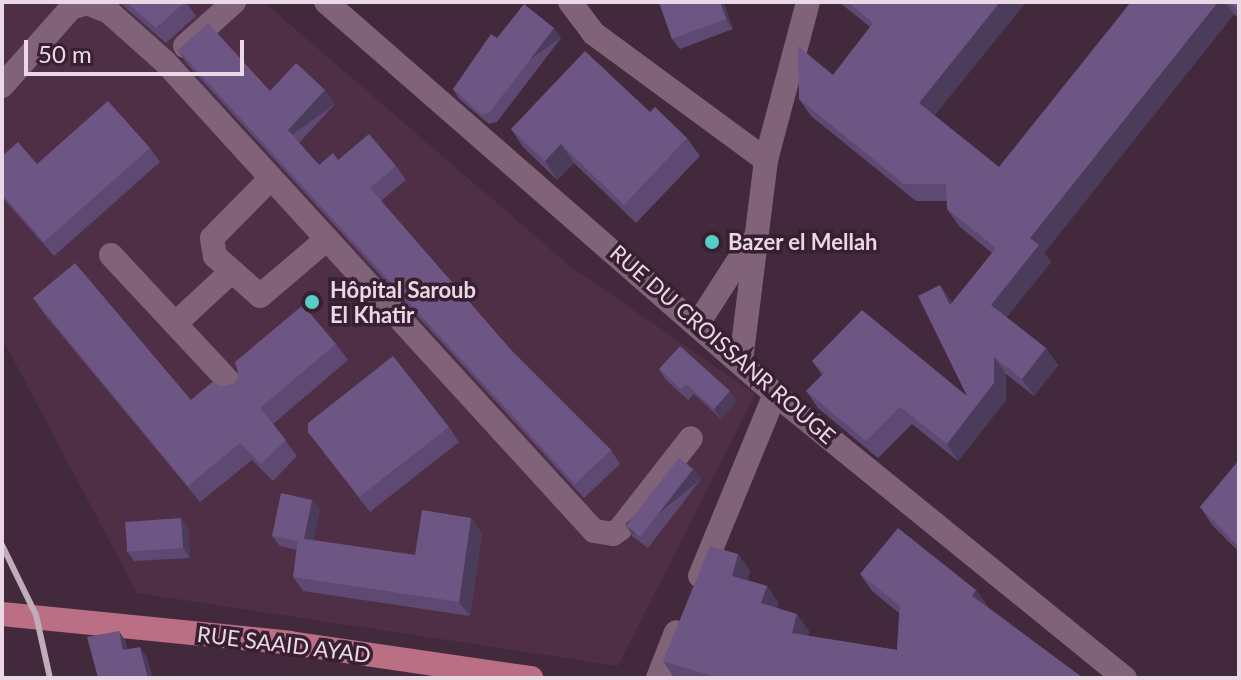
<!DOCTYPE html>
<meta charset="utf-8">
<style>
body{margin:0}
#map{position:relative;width:1241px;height:680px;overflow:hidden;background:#42293b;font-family:Lato,sans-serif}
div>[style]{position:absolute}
.built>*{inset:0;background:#4e2f46}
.minor>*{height:24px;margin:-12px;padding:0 12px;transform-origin:12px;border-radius:12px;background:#806378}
.major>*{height:24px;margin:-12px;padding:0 12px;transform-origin:12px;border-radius:12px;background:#ba6f85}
.rail>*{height:6px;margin:-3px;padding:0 3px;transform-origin:3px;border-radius:3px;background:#c0adba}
.wall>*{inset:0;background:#5e4972}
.shaded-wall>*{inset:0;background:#4c3c5c;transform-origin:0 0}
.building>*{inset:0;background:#6d5584;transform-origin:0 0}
.dots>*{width:22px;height:22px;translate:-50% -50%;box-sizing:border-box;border:4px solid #381f31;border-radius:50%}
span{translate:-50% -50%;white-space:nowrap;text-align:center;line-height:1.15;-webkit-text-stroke:7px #381f31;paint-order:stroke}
.poi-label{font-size:22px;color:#ead9e5;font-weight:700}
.left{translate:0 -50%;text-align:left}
.street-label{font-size:22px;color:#ead9e5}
.frame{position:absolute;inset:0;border:4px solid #ead9e5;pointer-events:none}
.scale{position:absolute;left:24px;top:40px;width:220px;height:36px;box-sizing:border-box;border:4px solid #ead9e5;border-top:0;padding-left:10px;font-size:24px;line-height:28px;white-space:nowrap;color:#ead9e5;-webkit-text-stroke:6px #381f31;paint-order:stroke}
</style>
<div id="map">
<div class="built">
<i style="clip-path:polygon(2px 2px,264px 2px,570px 266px,755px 394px,618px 666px,137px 593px,2px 338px)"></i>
</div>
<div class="minor">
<i style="left:326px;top:2px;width:596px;rotate:41.12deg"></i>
<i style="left:775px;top:394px;width:451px;rotate:39.1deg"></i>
<i style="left:570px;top:2px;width:39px;rotate:53deg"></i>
<i style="left:593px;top:33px;width:215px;rotate:36.3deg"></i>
<i style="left:185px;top:46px;width:66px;rotate:-41.9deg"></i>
<i style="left:2px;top:86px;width:104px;rotate:-48.5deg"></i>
<i style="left:71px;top:8px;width:17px;rotate:-17deg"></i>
<i style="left:87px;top:3px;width:24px;rotate:22deg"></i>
<i style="left:109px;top:12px;width:76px;rotate:41.8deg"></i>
<i style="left:166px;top:63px;width:634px;rotate:47.56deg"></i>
<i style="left:594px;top:531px;width:19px;rotate:9deg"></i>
<i style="left:613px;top:534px;width:9px;rotate:-36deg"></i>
<i style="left:620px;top:529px;width:115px;rotate:-52deg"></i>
<i style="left:271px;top:178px;width:84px;rotate:134.5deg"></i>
<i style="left:212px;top:238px;width:18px;rotate:81deg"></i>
<i style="left:215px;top:256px;width:60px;rotate:41.6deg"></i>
<i style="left:260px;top:296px;width:88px;rotate:-40.4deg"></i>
<i style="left:111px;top:255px;width:183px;rotate:47deg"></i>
<i style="left:699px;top:322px;width:93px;rotate:-57.3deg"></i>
<i style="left:175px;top:324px;width:76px;rotate:-42.9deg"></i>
<i style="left:741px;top:361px;width:203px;rotate:-82.9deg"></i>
<i style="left:766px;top:160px;width:163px;rotate:-75.1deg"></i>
<i style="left:700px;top:576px;width:197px;rotate:-67.6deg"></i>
<i style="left:658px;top:678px;width:49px;rotate:-68.6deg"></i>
</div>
<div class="major">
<i style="left:2px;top:614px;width:289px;rotate:5.7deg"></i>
<i style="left:290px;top:643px;width:244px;rotate:8.3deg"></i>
</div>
<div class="rail">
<i style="left:2px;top:545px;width:78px;rotate:64.1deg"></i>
<i style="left:36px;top:615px;width:65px;rotate:77.5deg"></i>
</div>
<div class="wall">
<i style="clip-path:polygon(119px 2px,186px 2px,196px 16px,166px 43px)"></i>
<i style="clip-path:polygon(659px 2px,723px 2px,733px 29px,680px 49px,672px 39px)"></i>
<i style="clip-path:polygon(839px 2px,1026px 2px,934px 115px,999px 167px,1131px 2px,1239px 2px,1239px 19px,1234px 14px,1044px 253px,1051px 262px,1006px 317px,1058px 365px,1034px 396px,1006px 374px,1006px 400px,958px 461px,912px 424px,878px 458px,818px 408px,806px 391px,822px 375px,812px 361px,967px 396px,952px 303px,992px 253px,959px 226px,947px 209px,947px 201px,916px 201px,811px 116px,799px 99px,833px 75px,870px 27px)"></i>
<i style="clip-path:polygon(554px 28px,561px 38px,497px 122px,489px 124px,459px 99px,453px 89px,497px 38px)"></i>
<i style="clip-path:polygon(178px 50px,270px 91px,335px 104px,299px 143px,319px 165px,338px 160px,396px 166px,406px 180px,381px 201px,511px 350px,611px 450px,620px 464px,584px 498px,187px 64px)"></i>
<i style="clip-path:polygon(650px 112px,687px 138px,700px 156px,636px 223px,574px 163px,557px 180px,523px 147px,511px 129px)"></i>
<i style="clip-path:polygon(150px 148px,160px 162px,54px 256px,2px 197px,2px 156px,37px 164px)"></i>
<i style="clip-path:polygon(33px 298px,191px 400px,221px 387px,234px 384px,239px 376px,336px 344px,348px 360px,273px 424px,297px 456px,273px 481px,252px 460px,200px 502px,45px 315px)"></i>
<i style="clip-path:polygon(659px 369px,737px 401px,721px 419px,694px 394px,688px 400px,666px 380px)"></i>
<i style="clip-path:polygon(449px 427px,459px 442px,370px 512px,308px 432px)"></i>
<i style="clip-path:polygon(1239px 460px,1239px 552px,1212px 525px,1200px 507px)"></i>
<i style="clip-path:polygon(693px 469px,701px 479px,648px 548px,633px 537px,626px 526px)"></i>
<i style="clip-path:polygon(312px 500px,320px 510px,313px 540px,415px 555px,471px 518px,482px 533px,470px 616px,303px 591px,293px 577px,297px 550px,280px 546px,272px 536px)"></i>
<i style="clip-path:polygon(181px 518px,188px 528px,190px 558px,134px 561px,126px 550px)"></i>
<i style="clip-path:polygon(738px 554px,750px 571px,747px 580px,767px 586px,778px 603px,777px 608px,809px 631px,808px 636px,897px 650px,899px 613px,872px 591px,860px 574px,976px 590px,988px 607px,1083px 678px,674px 678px,663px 661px)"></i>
</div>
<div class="shaded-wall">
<i style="clip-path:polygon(720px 2px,723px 2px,733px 29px,726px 19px)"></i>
<i style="clip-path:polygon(1000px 2px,1026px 2px,931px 120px,919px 103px)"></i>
<i style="clip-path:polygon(1218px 2px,1225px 2px,1234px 14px,1044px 253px,1051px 262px,1003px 322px,991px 305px,1030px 238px)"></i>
<i style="left:554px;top:28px;width:12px;height:106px;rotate:55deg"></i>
<i style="left:325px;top:90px;width:17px;height:54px;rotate:54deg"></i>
<i style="clip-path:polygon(561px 144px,574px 163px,557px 180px,545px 161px)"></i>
<i style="clip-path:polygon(940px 285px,952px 302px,962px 322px,950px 305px)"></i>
<i style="clip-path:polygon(1046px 348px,1058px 365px,1034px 396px,1022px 379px)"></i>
<i style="clip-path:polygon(994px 357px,1006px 374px,1006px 400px,958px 461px,947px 444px)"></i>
<i style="clip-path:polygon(730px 391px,737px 401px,721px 419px,714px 409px)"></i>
<i style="left:693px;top:469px;width:13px;height:87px;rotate:51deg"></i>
<i style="clip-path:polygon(312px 500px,320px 510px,311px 553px,303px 542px)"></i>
<i style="clip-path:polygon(181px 518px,188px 528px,190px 558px,183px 548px)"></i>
<i style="clip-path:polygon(471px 518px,482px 533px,470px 616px,459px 602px)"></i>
<i style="clip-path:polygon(738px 554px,750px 571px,744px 593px,732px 576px)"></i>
<i style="clip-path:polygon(767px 586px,778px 603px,773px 620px,761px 603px)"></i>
<i style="clip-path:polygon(976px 590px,988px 607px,972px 596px)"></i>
<i style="clip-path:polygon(797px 614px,809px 631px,803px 650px,792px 633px)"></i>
<i style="clip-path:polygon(119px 631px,126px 642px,130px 661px,123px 650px)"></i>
<i style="clip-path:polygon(140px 647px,147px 657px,153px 678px,148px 678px)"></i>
</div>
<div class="building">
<i style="clip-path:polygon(126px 2px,185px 2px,156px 28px)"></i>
<i style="clip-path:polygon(659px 2px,720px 2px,726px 19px,672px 39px)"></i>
<i style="clip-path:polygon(848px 2px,1000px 2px,919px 103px,999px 167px,1131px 2px,1218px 2px,1030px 238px,1039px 245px,991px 305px,1046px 348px,1022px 379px,994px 357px,994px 383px,947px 444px,900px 407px,866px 441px,806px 391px,824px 373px,812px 361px,862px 310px,967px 396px,918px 296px,940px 285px,950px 305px,996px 248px,947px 209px,946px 184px,904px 184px,799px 99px,798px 46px,833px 75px,873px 23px)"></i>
<i style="clip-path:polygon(1228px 2px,1239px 2px,1239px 11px)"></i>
<i style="clip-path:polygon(524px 4px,554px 28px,490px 112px,482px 115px,453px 89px,491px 34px,497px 38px)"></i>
<i style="clip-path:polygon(208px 23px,270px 91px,296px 63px,325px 90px,288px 130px,319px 165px,333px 153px,338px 160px,369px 134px,396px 166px,370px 188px,511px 350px,611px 450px,575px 484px,178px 50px)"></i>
<i style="clip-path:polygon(585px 51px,650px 112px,655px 107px,687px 138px,624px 205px,561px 144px,545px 161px,511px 129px)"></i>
<i style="clip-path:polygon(108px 101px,150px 148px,44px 242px,2px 194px,2px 156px,18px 142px,37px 164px)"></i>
<i style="clip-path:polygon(75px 263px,191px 400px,212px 382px,221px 387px,234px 384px,239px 376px,235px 362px,303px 305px,336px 344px,260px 408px,286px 440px,261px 464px,240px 443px,188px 486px,33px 298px)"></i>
<i style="clip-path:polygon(680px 346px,730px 391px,714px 409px,686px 384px,681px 389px,659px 369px)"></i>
<i style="clip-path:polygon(393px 356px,449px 427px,359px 497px,308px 432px,308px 423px)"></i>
<i style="left:679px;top:458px;width:18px;height:86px;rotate:38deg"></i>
<i style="clip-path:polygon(1239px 460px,1239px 547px,1200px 507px)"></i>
<i style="clip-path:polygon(281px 493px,312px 500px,304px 539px,298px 538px,298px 541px,272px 536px)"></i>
<i style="clip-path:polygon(422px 510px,471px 518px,459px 602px,293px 577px,298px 538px,415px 555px)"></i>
<i style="left:181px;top:518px;width:30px;height:56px;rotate:86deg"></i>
<i style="clip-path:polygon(898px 528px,976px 590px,972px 596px,1083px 678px,719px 678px,663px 661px,710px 546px,738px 554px,732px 576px,767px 586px,761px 603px,797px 614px,792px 633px,897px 650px,900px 606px,860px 574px)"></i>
<i style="clip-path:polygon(119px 631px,123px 650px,140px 647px,148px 678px,98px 678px,87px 637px)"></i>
</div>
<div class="dots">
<i style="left:712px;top:242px;background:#56cec3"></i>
<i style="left:312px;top:302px;background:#56cec3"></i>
</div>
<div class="poi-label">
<span class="left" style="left:728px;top:242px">Bazer el Mellah</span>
<span class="left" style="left:330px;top:302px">Hôpital Saroub<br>El Khatir</span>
</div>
<div class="street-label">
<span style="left:723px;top:344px;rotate:41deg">RUE DU CROISSANR ROUGE</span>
<span style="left:284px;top:644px;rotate:7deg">RUE SAAID AYAD</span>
</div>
<div class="frame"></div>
<div class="scale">50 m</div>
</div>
